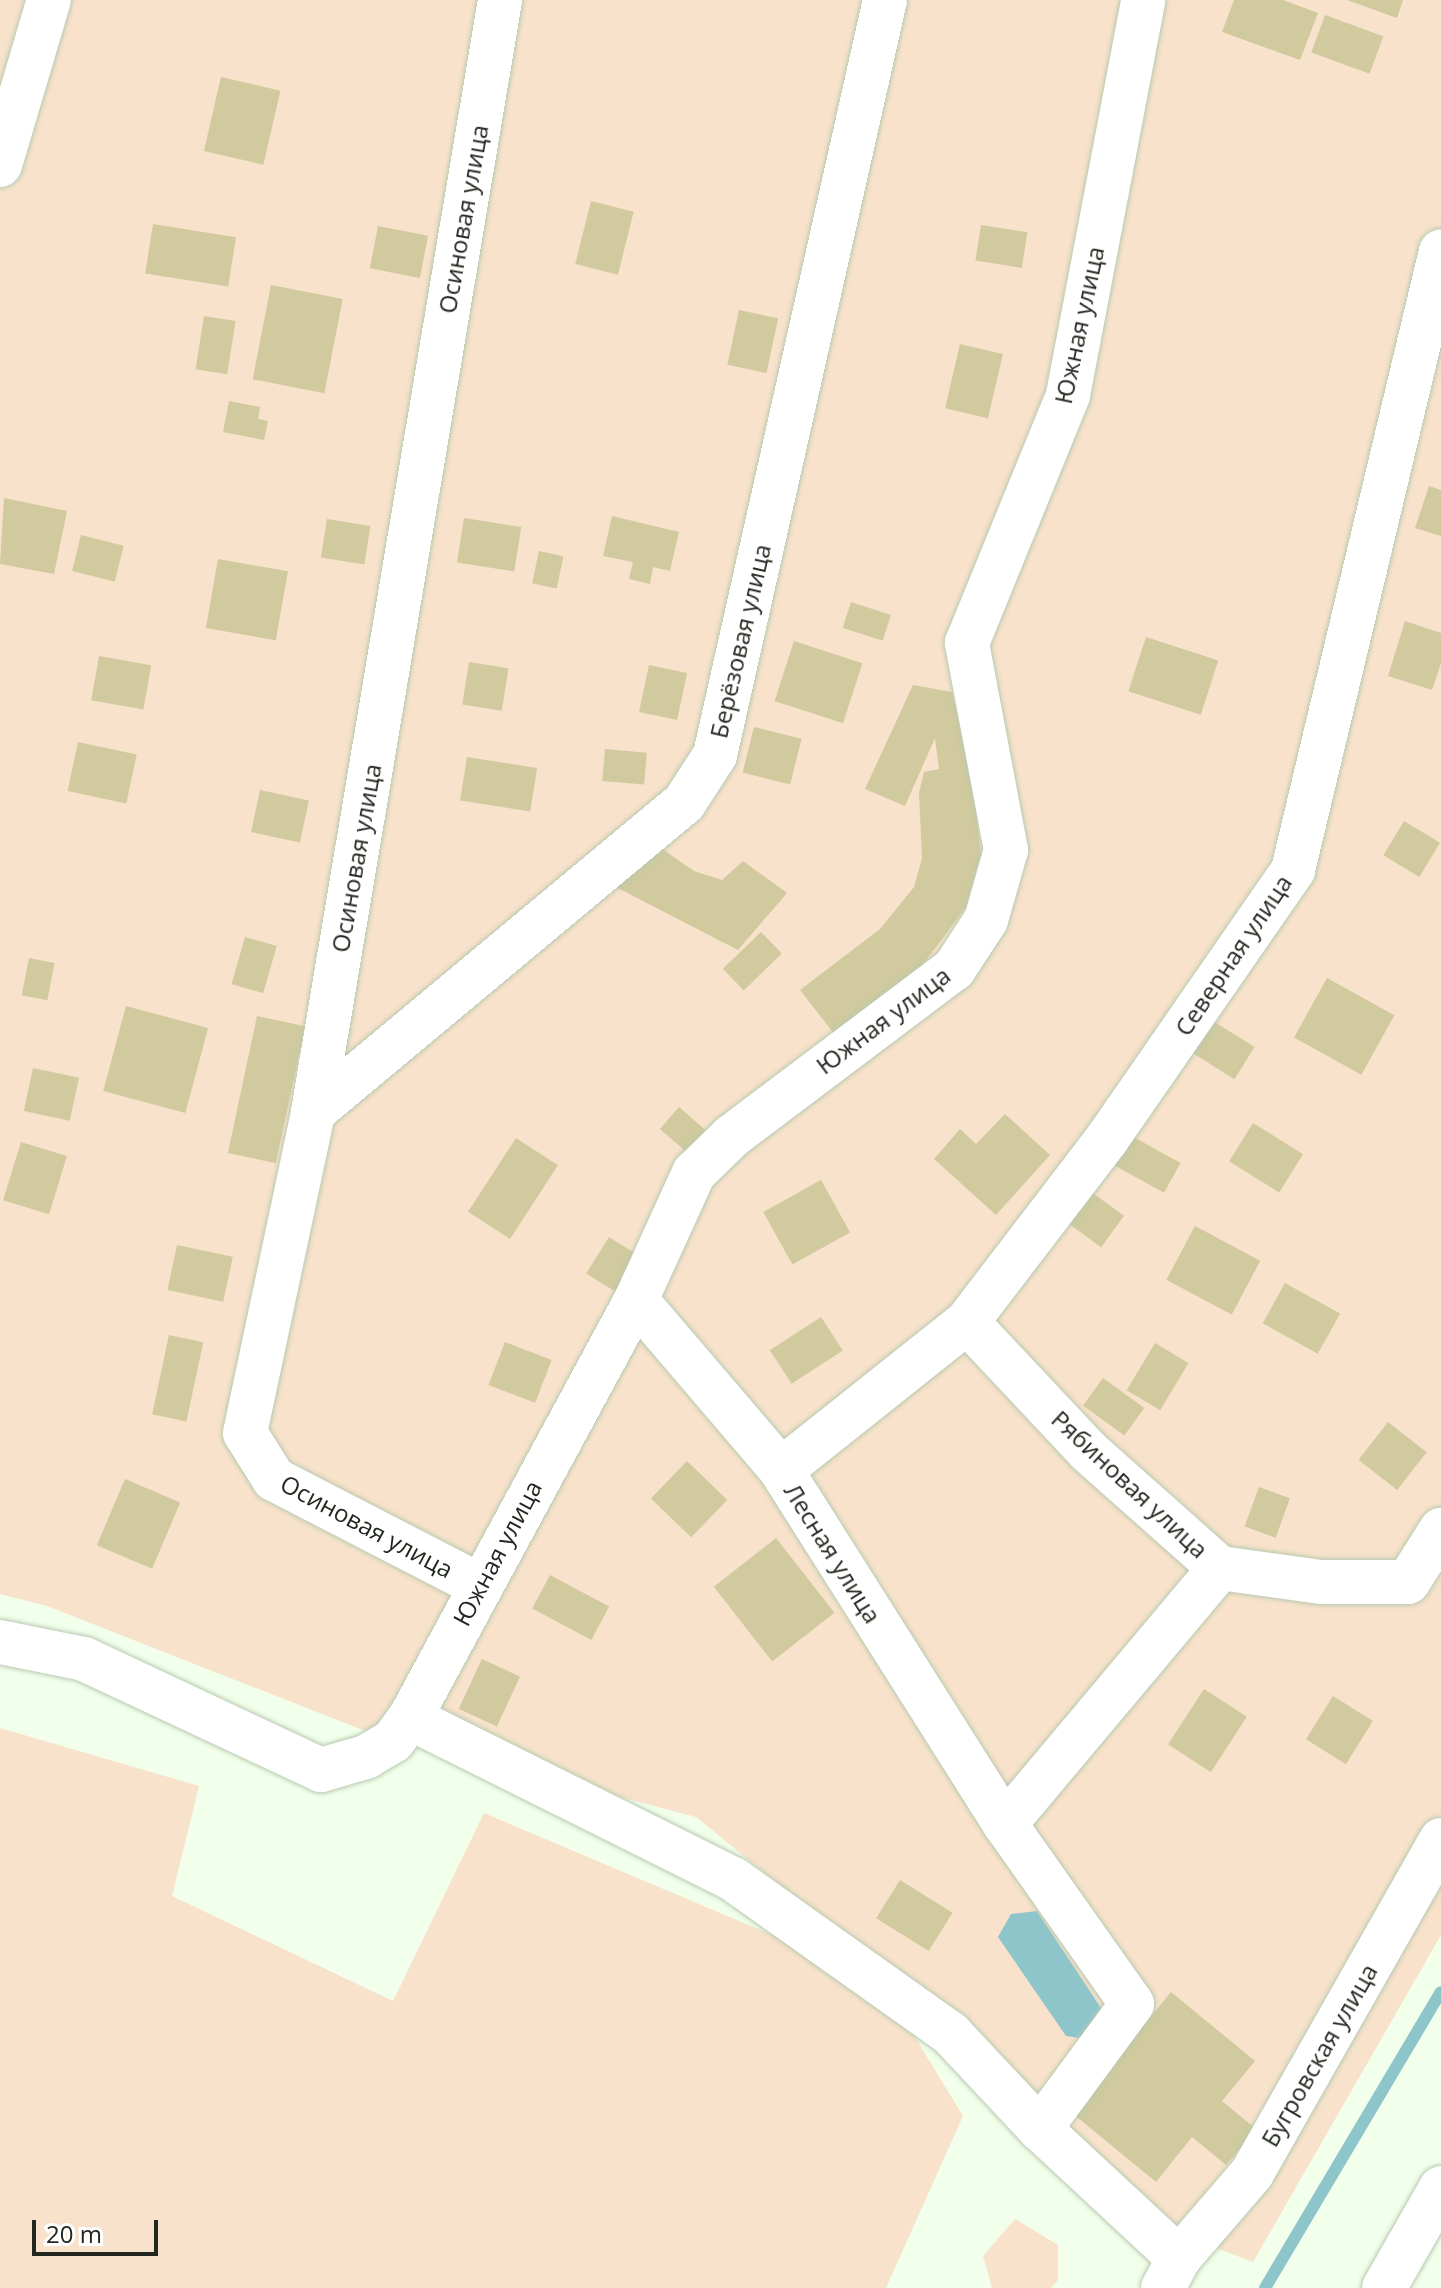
<!DOCTYPE html>
<meta charset="utf-8">
<style>
body{margin:0}
#map{position:relative;width:1441px;height:2288px;overflow:hidden;background:#f1ffeb;font-family:"Open Sans",sans-serif}
div>[style]{position:absolute}
.green>*{inset:0;background:#f8e2cb}
.water>*{inset:0;background:#8dc5cb}
.stream>*{height:12px;margin:-6px;padding:0 6px;transform-origin:6px;border-radius:6px;background:#8dc5cb}
.building>*{inset:0;background:#d0ca9e;transform-origin:0 0}
.roads{filter:drop-shadow(0 0 2px #b9c9b1) drop-shadow(0 0 2px #b9c9b1)}
.minor>*{height:44px;margin:-22px;padding:0 22px;transform-origin:22px;border-radius:22px;background:#fff}
span{translate:-50% -50%;white-space:nowrap;text-align:center;line-height:1.15;-webkit-text-stroke:6px #fff;paint-order:stroke}
.street-label{font-size:24px;color:#22281f}
.scale{position:absolute;left:32px;top:2220px;width:126px;height:36px;box-sizing:border-box;border:4px solid #22281f;border-top:0;padding-left:10px;font-size:24px;line-height:28px;white-space:nowrap;color:#22281f;-webkit-text-stroke:6px #fff;paint-order:stroke}
</style>
<div id="map">
<div class="green">
<i style="clip-path:polygon(0 0,1441px 0,1441px 1935px,1253px 2262px,1156px 2225px,992px 2059px,696px 1817px,360px 1729px,47px 1606px,0 1594px)"></i>
<i style="clip-path:polygon(0 1728px,199px 1786px,172px 1896px,393px 2001px,484px 1813px,881px 1981px,963px 2116px,886px 2288px,0 2288px)"></i>
<i style="clip-path:polygon(1015px 2219px,1058px 2245px,1058px 2280px,1051px 2288px,992px 2288px,983px 2256px)"></i>
</div>
<div class="water">
<i style="clip-path:polygon(1037px 1911px,1105px 2014px,1093px 2040px,1066px 2036px,998px 1937px,1011px 1914px)"></i>
</div>
<div class="stream">
<i style="left:1265px;top:2288px;width:344px;rotate:-59.3deg"></i>
</div>
<div class="building">
<i style="clip-path:polygon(1234px 0,1283px 0,1318px 13px,1300px 60px,1222px 32px)"></i>
<i style="clip-path:polygon(1347px 0,1403px 0,1397px 18px)"></i>
<i style="left:1325px;top:15px;width:62px;height:40px;rotate:20deg"></i>
<i style="left:221px;top:77px;width:61px;height:76px;rotate:13deg"></i>
<i style="left:591px;top:201px;width:44px;height:65px;rotate:14deg"></i>
<i style="left:153px;top:224px;width:84px;height:50px;rotate:9deg"></i>
<i style="left:981px;top:225px;width:47px;height:36px;rotate:9deg"></i>
<i style="left:378px;top:226px;width:51px;height:43px;rotate:11deg"></i>
<i style="left:271px;top:285px;width:73px;height:96px;rotate:11deg"></i>
<i style="left:739px;top:310px;width:40px;height:56px;rotate:12deg"></i>
<i style="left:204px;top:316px;width:32px;height:54px;rotate:9deg"></i>
<i style="left:960px;top:344px;width:44px;height:66px;rotate:13deg"></i>
<i style="clip-path:polygon(229px 401px,260px 407px,258px 419px,268px 421px,264px 440px,223px 432px)"></i>
<i style="clip-path:polygon(1429px 486px,1441px 490px,1441px 536px,1415px 528px)"></i>
<i style="clip-path:polygon(4px 498px,67px 511px,54px 574px,0 564px)"></i>
<i style="clip-path:polygon(612px 516px,679px 532px,670px 571px,653px 567px,650px 584px,629px 579px,633px 562px,603px 556px)"></i>
<i style="left:464px;top:518px;width:58px;height:45px;rotate:9deg"></i>
<i style="left:327px;top:519px;width:44px;height:39px;rotate:9deg"></i>
<i style="left:81px;top:535px;width:44px;height:37px;rotate:14deg"></i>
<i style="left:539px;top:551px;width:25px;height:33px;rotate:12deg"></i>
<i style="left:218px;top:559px;width:71px;height:70px;rotate:10deg"></i>
<i style="left:851px;top:602px;width:42px;height:27px;rotate:18deg"></i>
<i style="clip-path:polygon(1405px 621px,1441px 633px,1441px 663px,1432px 690px,1388px 676px)"></i>
<i style="left:1146px;top:637px;width:76px;height:57px;rotate:18deg"></i>
<i style="left:794px;top:641px;width:72px;height:63px;rotate:18deg"></i>
<i style="left:99px;top:656px;width:53px;height:45px;rotate:10deg"></i>
<i style="left:469px;top:662px;width:40px;height:43px;rotate:9deg"></i>
<i style="left:649px;top:665px;width:39px;height:48px;rotate:12deg"></i>
<i style="clip-path:polygon(913px 685px,952px 692px,972px 776px,981px 854px,966px 907px,915px 975px,835px 1035px,800px 990px,880px 929px,914px 887px,922px 858px,919px 793px,924px 772px,939px 769px,935px 738px,905px 806px,865px 789px)"></i>
<i style="left:754px;top:727px;width:49px;height:47px;rotate:14deg"></i>
<i style="left:78px;top:742px;width:60px;height:50px;rotate:12deg"></i>
<i style="left:605px;top:749px;width:42px;height:32px;rotate:5deg"></i>
<i style="left:467px;top:757px;width:71px;height:44px;rotate:9deg"></i>
<i style="left:260px;top:790px;width:50px;height:43px;rotate:12deg"></i>
<i style="left:1404px;top:821px;width:42px;height:40px;rotate:31deg"></i>
<i style="clip-path:polygon(655px 844px,694px 871px,722px 880px,743px 861px,787px 893px,738px 950px,608px 883px)"></i>
<i style="left:761px;top:932px;width:30px;height:53px;rotate:46deg"></i>
<i style="left:245px;top:937px;width:33px;height:49px;rotate:16deg"></i>
<i style="left:29px;top:958px;width:26px;height:38px;rotate:11deg"></i>
<i style="left:1327px;top:978px;width:77px;height:68px;rotate:29deg"></i>
<i style="left:126px;top:1006px;width:85px;height:88px;rotate:15deg"></i>
<i style="left:257px;top:1016px;width:49px;height:140px;rotate:12deg"></i>
<i style="left:1213px;top:1021px;width:49px;height:38px;rotate:32deg"></i>
<i style="left:33px;top:1068px;width:47px;height:44px;rotate:12deg"></i>
<i style="left:679px;top:1107px;width:37px;height:29px;rotate:41deg"></i>
<i style="clip-path:polygon(1005px 1114px,1050px 1155px,996px 1215px,934px 1159px,960px 1129px,976px 1144px)"></i>
<i style="left:1253px;top:1123px;width:59px;height:45px;rotate:32deg"></i>
<i style="left:1128px;top:1134px;width:60px;height:34px;rotate:29deg"></i>
<i style="left:516px;top:1138px;width:50px;height:88px;rotate:33deg"></i>
<i style="left:21px;top:1142px;width:48px;height:61px;rotate:17deg"></i>
<i style="left:821px;top:1180px;width:60px;height:66px;rotate:61deg"></i>
<i style="left:1090px;top:1191px;width:42px;height:39px;rotate:36deg"></i>
<i style="left:1195px;top:1226px;width:74px;height:61px;rotate:28deg"></i>
<i style="left:609px;top:1237px;width:36px;height:43px;rotate:32deg"></i>
<i style="left:177px;top:1245px;width:57px;height:46px;rotate:12deg"></i>
<i style="left:1285px;top:1283px;width:63px;height:46px;rotate:29deg"></i>
<i style="left:821px;top:1317px;width:40px;height:61px;rotate:57deg"></i>
<i style="left:169px;top:1335px;width:35px;height:81px;rotate:12deg"></i>
<i style="left:505px;top:1342px;width:50px;height:46px;rotate:21deg"></i>
<i style="left:1155px;top:1343px;width:39px;height:55px;rotate:31deg"></i>
<i style="left:1103px;top:1378px;width:51px;height:34px;rotate:36deg"></i>
<i style="left:1388px;top:1422px;width:49px;height:48px;rotate:38deg"></i>
<i style="left:687px;top:1461px;width:56px;height:52px;rotate:44deg"></i>
<i style="left:125px;top:1479px;width:60px;height:72px;rotate:23deg"></i>
<i style="left:1259px;top:1487px;width:33px;height:42px;rotate:20deg"></i>
<i style="left:776px;top:1538px;width:95px;height:79px;rotate:52deg"></i>
<i style="left:550px;top:1575px;width:67px;height:38px;rotate:28deg"></i>
<i style="left:482px;top:1659px;width:42px;height:55px;rotate:25deg"></i>
<i style="left:1204px;top:1689px;width:51px;height:66px;rotate:33deg"></i>
<i style="left:1333px;top:1696px;width:47px;height:51px;rotate:32deg"></i>
<i style="left:900px;top:1880px;width:62px;height:45px;rotate:32deg"></i>
<i style="clip-path:polygon(1171px 1992px,1255px 2061px,1222px 2101px,1256px 2129px,1226px 2165px,1192px 2137px,1156px 2182px,1072px 2113px)"></i>
</div>
<div class="roads">
<div class="minor">
<i style="left:0;top:165px;width:172px;rotate:-73.5deg"></i>
<i style="left:313px;top:1112px;width:483px;rotate:-39.8deg"></i>
<i style="left:684px;top:803px;width:57px;rotate:-57.1deg"></i>
<i style="left:715px;top:755px;width:774px;rotate:-77.31deg"></i>
<i style="left:636px;top:1300px;width:223px;rotate:49.5deg"></i>
<i style="left:781px;top:1470px;width:419px;rotate:57.7deg"></i>
<i style="left:1005px;top:1824px;width:220px;rotate:54.8deg"></i>
<i style="left:1132px;top:2004px;width:155px;rotate:126.4deg"></i>
<i style="left:967px;top:1322px;width:177px;rotate:46.8deg"></i>
<i style="left:1088px;top:1451px;width:176px;rotate:41.6deg"></i>
<i style="left:1220px;top:1568px;width:102px;rotate:7.9deg"></i>
<i style="left:1321px;top:1582px;width:87px"></i>
<i style="left:1408px;top:1582px;width:62px;rotate:-57.6deg"></i>
<i style="left:781px;top:1470px;width:238px;rotate:-38.5deg"></i>
<i style="left:967px;top:1322px;width:230px;rotate:-52.6deg"></i>
<i style="left:1107px;top:1139px;width:327px;rotate:-55.3deg"></i>
<i style="left:1293px;top:870px;width:636px;rotate:-76.55deg"></i>
<i style="left:479px;top:1585px;width:231px;rotate:-152.7deg"></i>
<i style="left:274px;top:1479px;width:54px;rotate:-122.2deg"></i>
<i style="left:245px;top:1433px;width:328px;rotate:-78deg"></i>
<i style="left:313px;top:1112px;width:1128px;rotate:-80.45deg"></i>
<i style="left:0;top:1642px;width:86px;rotate:11.4deg"></i>
<i style="left:84px;top:1659px;width:262px;rotate:25.1deg"></i>
<i style="left:321px;top:1770px;width:47px;rotate:-16.1deg"></i>
<i style="left:366px;top:1757px;width:31px;rotate:-31deg"></i>
<i style="left:393px;top:1741px;width:29px;rotate:-54deg"></i>
<i style="left:410px;top:1718px;width:361px;rotate:26.5deg"></i>
<i style="left:733px;top:1879px;width:267px;rotate:35.4deg"></i>
<i style="left:951px;top:2034px;width:130px;rotate:46.9deg"></i>
<i style="left:1040px;top:2129px;width:190px;rotate:42.9deg"></i>
<i style="left:410px;top:1718px;width:475px;rotate:-61.6deg"></i>
<i style="left:636px;top:1300px;width:140px;rotate:-65.5deg"></i>
<i style="left:694px;top:1173px;width:53px;rotate:-44.2deg"></i>
<i style="left:732px;top:1136px;width:278px;rotate:-37deg"></i>
<i style="left:954px;top:969px;width:59px;rotate:-56.9deg"></i>
<i style="left:986px;top:920px;width:73px;rotate:-74.1deg"></i>
<i style="left:1006px;top:850px;width:211px;rotate:-100.7deg"></i>
<i style="left:967px;top:643px;width:268px;rotate:-67.8deg"></i>
<i style="left:1068px;top:395px;width:402px;rotate:-79.2deg"></i>
<i style="left:1005px;top:1824px;width:334px;rotate:-50deg"></i>
<i style="left:1163px;top:2288px;width:34px;rotate:-62deg"></i>
<i style="left:1179px;top:2258px;width:112px;rotate:-49.3deg"></i>
<i style="left:1252px;top:2173px;width:383px;rotate:-60.4deg"></i>
<i style="left:1384px;top:2288px;width:115px;rotate:-60.3deg"></i>
</div>
</div>
<div class="street-label">
<span style="left:463px;top:219px;rotate:-80deg">Осиновая улица</span>
<span style="left:1079px;top:325px;rotate:-78deg">Южная улица</span>
<span style="left:740px;top:641px;rotate:-77deg">Берёзовая улица</span>
<span style="left:356px;top:858px;rotate:-80deg">Осиновая улица</span>
<span style="left:1233px;top:955px;rotate:-56deg">Северная улица</span>
<span style="left:883px;top:1020px;rotate:-37deg">Южная улица</span>
<span style="left:1130px;top:1484px;rotate:43deg">Рябиновая улица</span>
<span style="left:367px;top:1526px;rotate:28deg">Осиновая улица</span>
<span style="left:497px;top:1553px;rotate:-62deg">Южная улица</span>
<span style="left:833px;top:1553px;rotate:58deg">Лесная улица</span>
<span style="left:1319px;top:2055px;rotate:-60deg">Бугровская улица</span>
</div>
<div class="scale">20 m</div>
</div>
